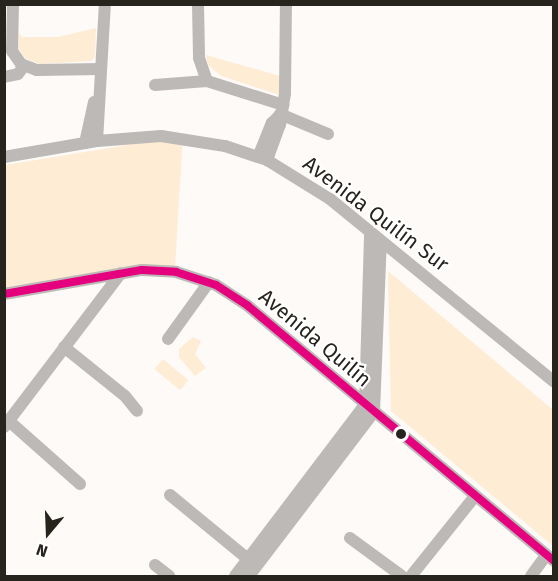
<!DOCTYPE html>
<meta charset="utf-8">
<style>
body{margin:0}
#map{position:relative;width:558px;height:581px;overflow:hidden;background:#fdfaf7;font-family:"Fira Sans",sans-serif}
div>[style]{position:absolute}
.green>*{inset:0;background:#feecd4;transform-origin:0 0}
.minor>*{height:12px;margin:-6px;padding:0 6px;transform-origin:6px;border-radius:6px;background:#bcb9b7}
.bus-1>*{height:8px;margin:-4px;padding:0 4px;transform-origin:4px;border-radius:4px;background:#e5007d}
.dots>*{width:16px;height:16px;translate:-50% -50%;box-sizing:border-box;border:3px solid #fff;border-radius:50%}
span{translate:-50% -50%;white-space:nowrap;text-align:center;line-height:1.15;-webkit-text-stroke:4.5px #fff;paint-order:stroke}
.street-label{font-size:21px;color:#27231d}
.frame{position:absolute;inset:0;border:6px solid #27231d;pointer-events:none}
.north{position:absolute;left:18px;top:503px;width:60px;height:60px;-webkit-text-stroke:4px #fff;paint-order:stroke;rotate:199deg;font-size:16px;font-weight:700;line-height:24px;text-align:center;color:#27231d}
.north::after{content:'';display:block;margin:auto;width:21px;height:27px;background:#27231d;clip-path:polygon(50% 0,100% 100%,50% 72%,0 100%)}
</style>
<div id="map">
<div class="green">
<i style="clip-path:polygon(96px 28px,95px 57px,91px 61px,40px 64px,26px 59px,18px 48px,19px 33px,22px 37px,58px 37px)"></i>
<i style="clip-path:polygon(206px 55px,280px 76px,280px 95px,221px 76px,208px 65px)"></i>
<i style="clip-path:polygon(183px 136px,175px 266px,5px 289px,5px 165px)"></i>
<i style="clip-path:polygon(388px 271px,553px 410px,553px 546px,391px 411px)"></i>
<i style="clip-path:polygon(193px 337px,201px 341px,195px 354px,206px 368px,195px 376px,179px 357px,179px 349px)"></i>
<i style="left:163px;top:359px;width:33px;height:13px;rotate:40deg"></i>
</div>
<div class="minor">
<i style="left:13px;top:4px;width:47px;rotate:91.2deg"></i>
<i style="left:12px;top:51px;width:16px;rotate:55deg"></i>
<i style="left:21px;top:64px;width:17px;rotate:21deg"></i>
<i style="left:37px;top:70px;width:63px;rotate:-0.9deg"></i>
<i style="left:198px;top:4px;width:54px;rotate:88.9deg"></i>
<i style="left:199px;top:58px;width:24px;rotate:71deg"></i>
<i style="left:207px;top:81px;width:80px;rotate:17.5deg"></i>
<i style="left:4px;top:77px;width:14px;rotate:-12deg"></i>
<i style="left:18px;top:74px;width:10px;rotate:-53deg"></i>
<i style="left:155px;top:85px;width:52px;rotate:-4.4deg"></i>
<i style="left:280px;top:114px;width:52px;rotate:22.6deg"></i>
<i style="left:97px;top:141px;width:137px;rotate:-86.7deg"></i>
<i style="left:85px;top:143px;width:42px;rotate:-77.6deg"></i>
<i style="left:4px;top:157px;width:94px;rotate:-9.8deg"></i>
<i style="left:97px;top:141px;width:64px;rotate:-4.5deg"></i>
<i style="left:161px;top:136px;width:65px;rotate:8.9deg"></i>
<i style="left:225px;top:146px;width:44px;rotate:18.4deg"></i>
<i style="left:267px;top:160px;width:74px;rotate:31.8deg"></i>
<i style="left:330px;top:199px;width:289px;rotate:39.2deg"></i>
<i style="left:258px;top:157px;width:37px;rotate:-68deg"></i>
<i style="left:272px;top:123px;width:11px;rotate:-45deg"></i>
<i style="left:267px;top:160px;width:37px;rotate:-70deg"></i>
<i style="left:280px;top:125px;width:31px;rotate:-81deg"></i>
<i style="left:285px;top:94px;width:90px;rotate:-89.4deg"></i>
<i style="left:4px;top:294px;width:140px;rotate:-9.9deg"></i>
<i style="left:142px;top:270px;width:34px;rotate:3deg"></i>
<i style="left:176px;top:272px;width:42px;rotate:18deg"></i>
<i style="left:216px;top:285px;width:38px;rotate:33deg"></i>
<i style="left:248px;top:306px;width:398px;rotate:39.8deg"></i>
<i style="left:168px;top:339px;width:70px;rotate:-54.3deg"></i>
<i style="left:64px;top:347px;width:78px;rotate:38.8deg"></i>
<i style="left:125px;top:396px;width:19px;rotate:51deg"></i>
<i style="left:9px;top:421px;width:95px;rotate:41.6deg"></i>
<i style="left:4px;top:427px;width:193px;rotate:-52.8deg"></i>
<i style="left:170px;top:495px;width:101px;rotate:39.4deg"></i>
<i style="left:350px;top:538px;width:64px;rotate:36.2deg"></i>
<i style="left:155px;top:565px;width:18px;rotate:38deg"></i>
<i style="left:235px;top:576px;width:215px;rotate:-52.8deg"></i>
<i style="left:365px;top:405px;width:173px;rotate:-88.3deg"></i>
<i style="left:249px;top:576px;width:206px;rotate:-52.7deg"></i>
<i style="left:374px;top:412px;width:171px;rotate:-87.7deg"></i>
<i style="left:411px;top:576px;width:102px;rotate:-51.3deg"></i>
<i style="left:531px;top:576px;width:26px;rotate:-54deg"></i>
</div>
<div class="bus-1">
<i style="left:4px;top:294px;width:140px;rotate:-9.9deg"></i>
<i style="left:142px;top:270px;width:34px;rotate:3deg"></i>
<i style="left:176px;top:272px;width:42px;rotate:18deg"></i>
<i style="left:216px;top:285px;width:38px;rotate:33deg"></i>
<i style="left:248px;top:306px;width:398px;rotate:39.8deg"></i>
</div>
<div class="dots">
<i style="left:401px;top:434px;background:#27231d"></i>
</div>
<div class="street-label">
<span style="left:376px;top:214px;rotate:37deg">Avenida Quilín Sur</span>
<span style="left:315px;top:338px;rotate:40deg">Avenida Quilín</span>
</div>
<div class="frame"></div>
<div class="north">N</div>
</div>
